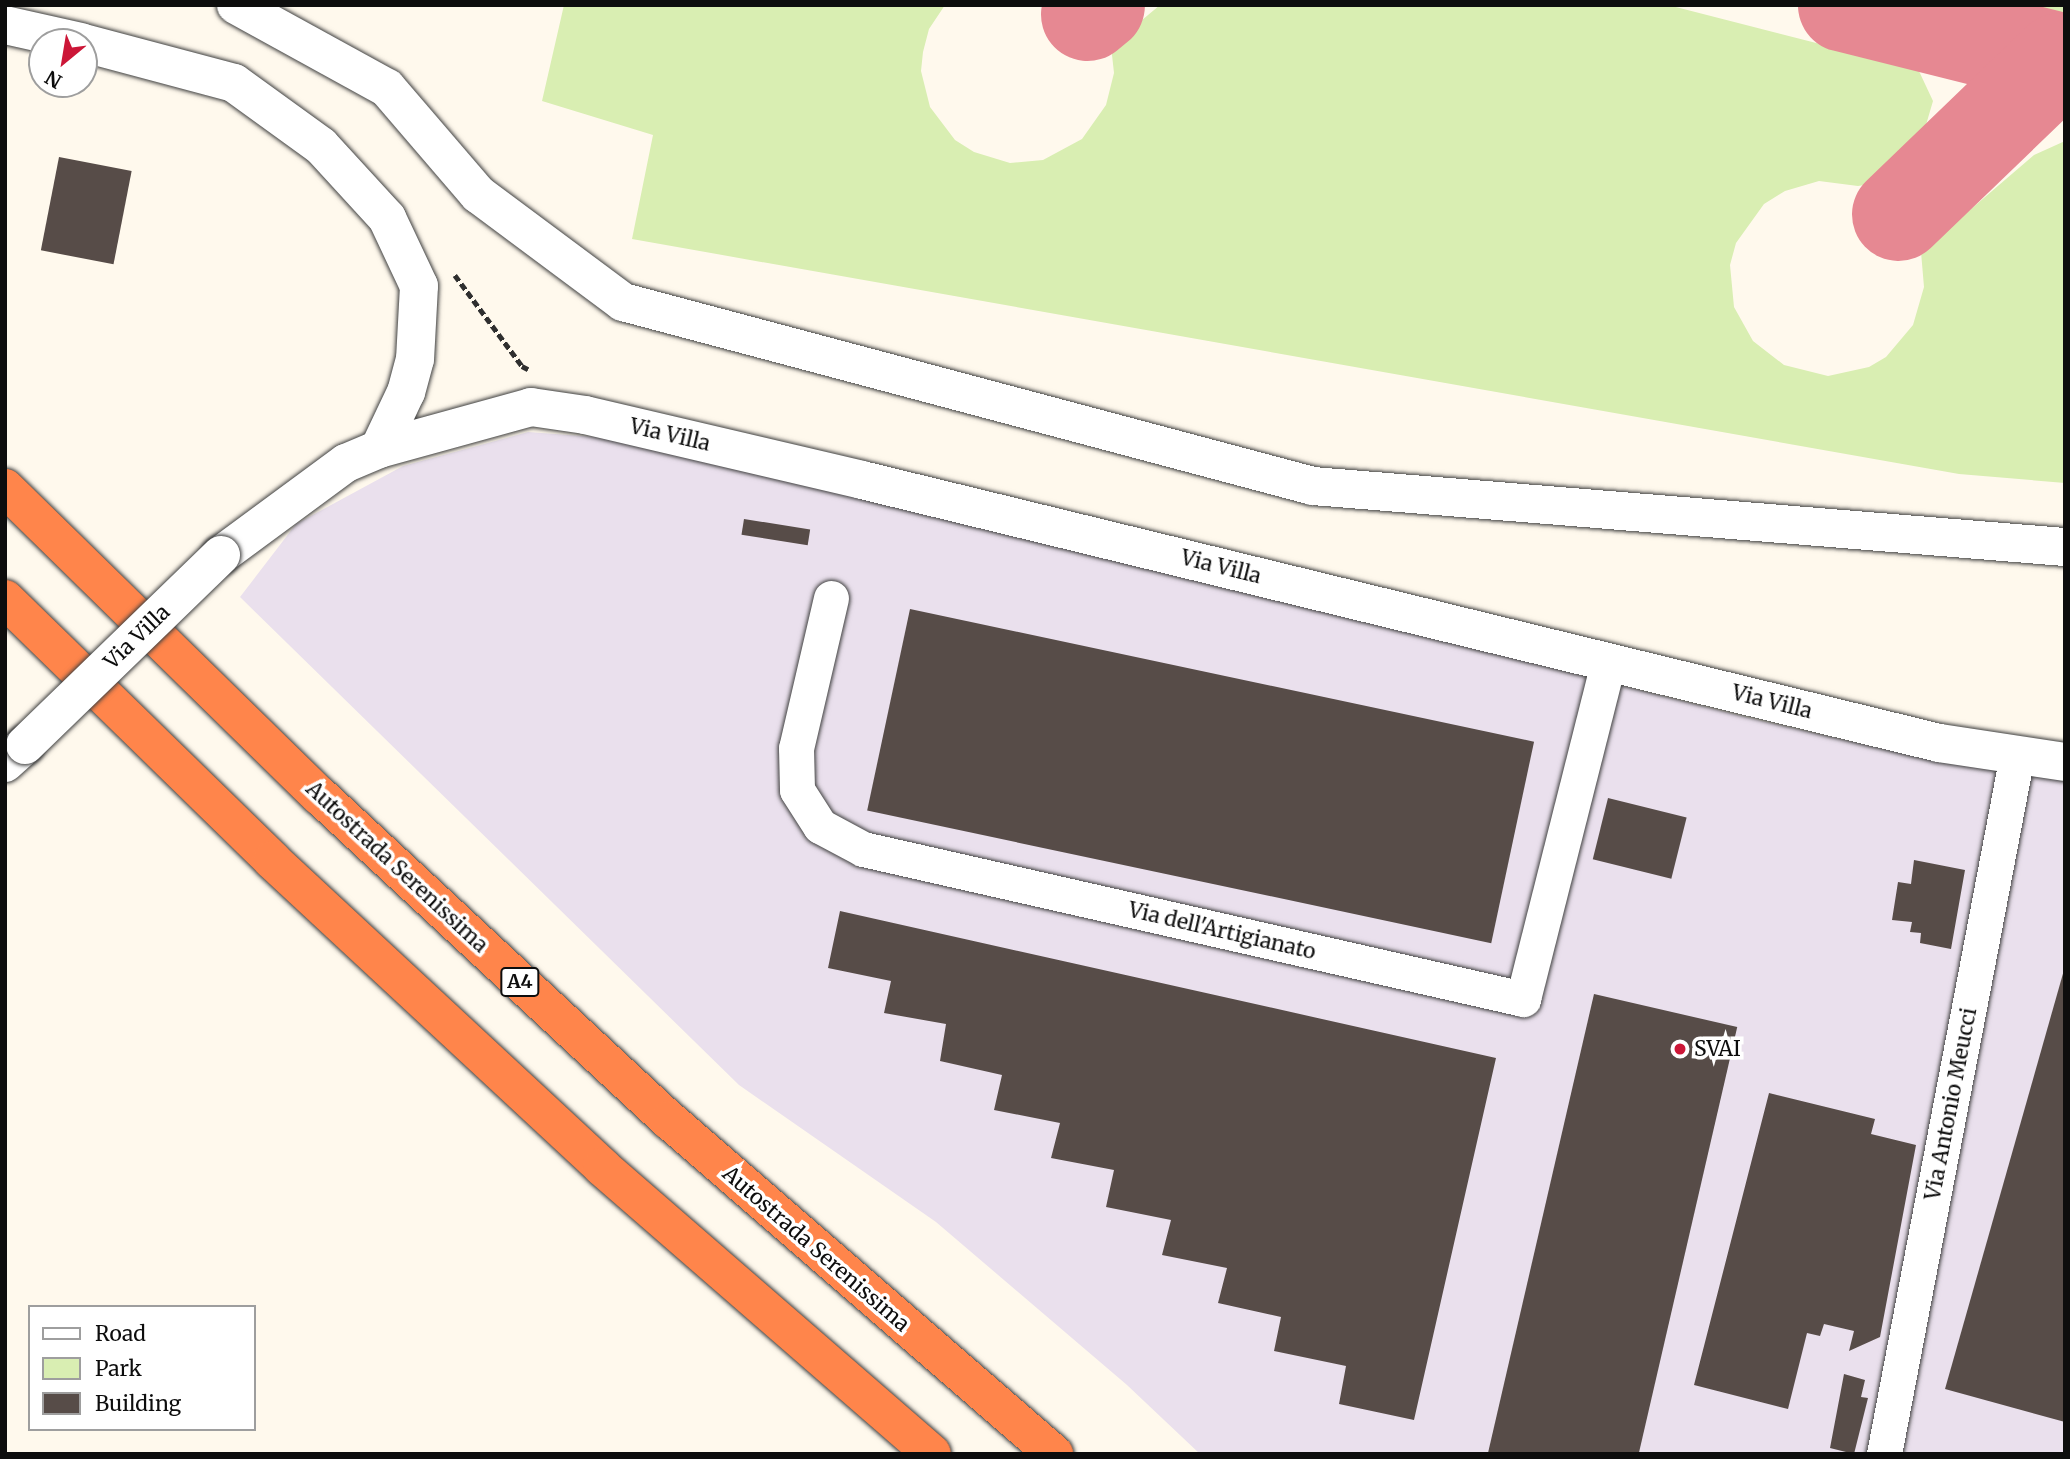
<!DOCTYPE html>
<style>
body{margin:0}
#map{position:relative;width:2070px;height:1459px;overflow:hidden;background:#fff9ed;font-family:Merriweather,serif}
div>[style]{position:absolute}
.industrial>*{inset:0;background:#eae0ed}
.green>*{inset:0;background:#d9eeb2}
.taxiway>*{height:93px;margin:-46.5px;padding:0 46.5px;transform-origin:46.5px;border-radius:46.5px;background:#e68892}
.building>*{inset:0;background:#574c48;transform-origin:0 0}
.path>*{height:4.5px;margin-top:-2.25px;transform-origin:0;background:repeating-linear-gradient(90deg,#2f2f2f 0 7px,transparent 0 10.5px)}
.roads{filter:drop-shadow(0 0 2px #404040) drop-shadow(0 0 2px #404040)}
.minor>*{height:35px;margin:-17.5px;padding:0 17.5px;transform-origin:17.5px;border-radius:17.5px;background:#fff}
.tertiary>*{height:38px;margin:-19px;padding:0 19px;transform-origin:19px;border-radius:19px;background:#fff}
.motorway>*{height:38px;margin:-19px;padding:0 19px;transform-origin:19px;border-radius:19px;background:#ff854b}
.bridges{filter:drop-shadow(0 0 2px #404040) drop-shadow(0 0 2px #404040)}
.tertiary-bridge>*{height:38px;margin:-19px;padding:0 19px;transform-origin:19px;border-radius:19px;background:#fff}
.dots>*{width:19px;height:19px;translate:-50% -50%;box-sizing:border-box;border:4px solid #fff;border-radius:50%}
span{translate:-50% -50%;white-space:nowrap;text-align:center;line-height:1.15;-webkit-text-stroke:7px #fff;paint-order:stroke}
.shield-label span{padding:2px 5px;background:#fff;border:2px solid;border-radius:5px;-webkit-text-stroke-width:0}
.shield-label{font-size:19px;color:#0d0d0d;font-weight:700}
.street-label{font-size:21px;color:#0d0d0d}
.poi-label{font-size:21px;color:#0d0d0d}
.left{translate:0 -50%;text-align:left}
.frame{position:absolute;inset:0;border:7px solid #0d0d0d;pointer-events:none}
.legend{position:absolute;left:28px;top:1305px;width:228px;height:126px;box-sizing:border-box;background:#fff;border:2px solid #9e9e9e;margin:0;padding:9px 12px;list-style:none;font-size:21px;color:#0d0d0d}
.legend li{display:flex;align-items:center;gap:14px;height:35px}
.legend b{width:35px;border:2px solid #9e9e9e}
.north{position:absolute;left:28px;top:28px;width:70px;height:70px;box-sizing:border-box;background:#fff;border:2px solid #9e9e9e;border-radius:50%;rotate:210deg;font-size:19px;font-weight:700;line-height:28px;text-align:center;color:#0d0d0d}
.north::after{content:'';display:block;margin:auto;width:24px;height:32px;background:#cc1637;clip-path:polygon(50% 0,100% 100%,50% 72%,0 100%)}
</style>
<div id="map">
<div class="industrial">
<i style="clip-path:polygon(528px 432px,664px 442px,1749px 718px,1940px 762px,2065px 779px,2065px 1454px,1200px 1454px,1127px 1385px,936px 1222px,739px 1085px,240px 597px,296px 524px,403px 466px)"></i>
</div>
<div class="green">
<i style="clip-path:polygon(564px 5px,945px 5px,929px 29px,923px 52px,921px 71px,930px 107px,955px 140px,974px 152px,1010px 163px,1043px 160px,1082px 139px,1106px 105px,1114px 73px,1111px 46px,1160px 5px,1668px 5px,1918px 69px,1933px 101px,1921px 142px,1878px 183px,1858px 186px,1819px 181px,1785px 191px,1764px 204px,1736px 243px,1730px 265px,1734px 307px,1753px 341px,1784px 365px,1828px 376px,1869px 367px,1886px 357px,1913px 325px,1924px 287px,1921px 252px,2034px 155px,2065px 141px,2065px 483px,1959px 474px,632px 239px,653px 135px,542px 101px)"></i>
<i style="clip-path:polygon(1994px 5px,2065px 5px,2065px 23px)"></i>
</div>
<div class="taxiway">
<i style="left:1844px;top:5px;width:228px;rotate:14deg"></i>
<i style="left:1087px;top:14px;width:14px;rotate:-39deg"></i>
<i style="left:1898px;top:214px;width:223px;rotate:-43.9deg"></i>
</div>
<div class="building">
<i style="left:59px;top:157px;width:74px;height:95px;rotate:11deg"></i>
<i style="left:744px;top:519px;width:67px;height:16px;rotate:9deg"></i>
<i style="left:910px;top:609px;width:638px;height:206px;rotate:12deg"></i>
<i style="left:1608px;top:798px;width:81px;height:63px;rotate:14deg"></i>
<i style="clip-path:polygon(1914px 860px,1965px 870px,1951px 949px,1920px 943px,1921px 933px,1910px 932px,1912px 922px,1892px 920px,1898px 882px,1911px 884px)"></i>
<i style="clip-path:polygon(840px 911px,1496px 1058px,1414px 1420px,1339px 1404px,1346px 1366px,1274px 1351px,1281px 1317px,1218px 1303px,1227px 1268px,1162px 1255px,1171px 1220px,1106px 1207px,1114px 1170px,1051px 1158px,1060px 1123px,994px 1110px,1002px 1075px,940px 1061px,946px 1024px,884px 1013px,891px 981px,828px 968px)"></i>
<i style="clip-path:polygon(2064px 970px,2065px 971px,2065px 1422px,1945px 1389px)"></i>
<i style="left:1594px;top:994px;width:147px;height:474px;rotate:13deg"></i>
<i style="clip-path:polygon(1769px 1093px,1875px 1119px,1871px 1134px,1916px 1145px,1880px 1337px,1849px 1351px,1854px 1331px,1824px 1324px,1820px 1336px,1807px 1333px,1788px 1409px,1694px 1385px)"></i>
<i style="clip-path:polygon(1844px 1374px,1865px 1380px,1861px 1397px,1868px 1398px,1854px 1454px,1830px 1448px)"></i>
</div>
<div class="path">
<i style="left:455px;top:275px;width:113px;rotate:53.6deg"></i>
<i style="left:522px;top:366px;width:7px;rotate:27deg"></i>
</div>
<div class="roads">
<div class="minor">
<i style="left:831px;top:598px;width:154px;rotate:103.1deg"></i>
<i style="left:796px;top:748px;width:42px;rotate:88.6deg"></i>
<i style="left:797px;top:790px;width:43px;rotate:57.4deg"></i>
<i style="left:820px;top:826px;width:49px;rotate:28.1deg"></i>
<i style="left:863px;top:849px;width:677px;rotate:12.8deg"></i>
<i style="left:1523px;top:999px;width:348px;rotate:-75.8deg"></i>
<i style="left:1884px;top:1454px;width:712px;rotate:-79.23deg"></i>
</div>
<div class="tertiary">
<i style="left:236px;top:5px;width:172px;rotate:28.8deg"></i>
<i style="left:387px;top:88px;width:140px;rotate:49.4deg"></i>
<i style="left:478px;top:194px;width:181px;rotate:36.7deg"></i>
<i style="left:623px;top:302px;width:714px;rotate:14.93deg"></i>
<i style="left:1313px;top:486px;width:754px;rotate:4.64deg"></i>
<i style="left:5px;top:25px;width:78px;rotate:12.6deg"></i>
<i style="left:84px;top:43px;width:155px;rotate:14.9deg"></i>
<i style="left:234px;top:83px;width:107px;rotate:35.9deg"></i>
<i style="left:321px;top:146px;width:98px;rotate:47.5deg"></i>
<i style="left:387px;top:218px;width:75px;rotate:64.8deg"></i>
<i style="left:419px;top:286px;width:73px;rotate:93.1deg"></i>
<i style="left:415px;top:359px;width:34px;rotate:105deg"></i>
<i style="left:406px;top:392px;width:63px;rotate:115.3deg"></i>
<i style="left:221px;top:555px;width:155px;rotate:-36.4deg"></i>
<i style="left:346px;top:463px;width:36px;rotate:-23deg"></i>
<i style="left:379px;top:449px;width:158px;rotate:-15.4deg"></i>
<i style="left:531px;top:407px;width:55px;rotate:8.4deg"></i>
<i style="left:585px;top:415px;width:285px;rotate:13.2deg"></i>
<i style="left:862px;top:480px;width:1109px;rotate:13.72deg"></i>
<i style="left:1939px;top:743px;width:127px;rotate:8.6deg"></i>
<i style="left:5px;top:763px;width:27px;rotate:-42deg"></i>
</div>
<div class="motorway">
<i style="left:5px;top:488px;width:441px;rotate:44.4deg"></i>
<i style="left:320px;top:796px;width:476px;rotate:42.9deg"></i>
<i style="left:669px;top:1120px;width:510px;rotate:40.94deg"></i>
<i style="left:5px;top:599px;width:373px;rotate:44.3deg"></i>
<i style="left:272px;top:860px;width:451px;rotate:42.9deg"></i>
<i style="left:602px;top:1167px;width:437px;rotate:41deg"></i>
</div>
</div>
<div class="bridges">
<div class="tertiary-bridge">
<i style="left:25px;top:745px;width:273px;rotate:-44.1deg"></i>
</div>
</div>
<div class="dots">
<i style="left:1680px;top:1049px;background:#cc1637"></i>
</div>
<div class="shield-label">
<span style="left:520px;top:982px">A4</span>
</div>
<div class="street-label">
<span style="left:670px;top:435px;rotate:13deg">Via Villa</span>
<span style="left:1221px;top:567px;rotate:14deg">Via Villa</span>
<span style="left:137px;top:637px;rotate:-44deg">Via Villa</span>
<span style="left:1772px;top:702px;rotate:14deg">Via Villa</span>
<span style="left:397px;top:867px;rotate:43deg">Autostrada Serenissima</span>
<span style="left:1222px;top:931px;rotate:13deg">Via dell'Artigianato</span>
<span style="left:1951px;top:1104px;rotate:-79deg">Via Antonio Meucci</span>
<span style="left:816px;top:1249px;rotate:41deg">Autostrada Serenissima</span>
</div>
<div class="poi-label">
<span class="left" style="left:1694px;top:1049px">SVAI</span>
</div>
<div class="frame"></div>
<ul class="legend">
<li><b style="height:9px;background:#fff"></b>Road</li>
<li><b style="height:19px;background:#d9eeb2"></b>Park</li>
<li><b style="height:19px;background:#574c48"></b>Building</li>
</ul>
<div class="north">N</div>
</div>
